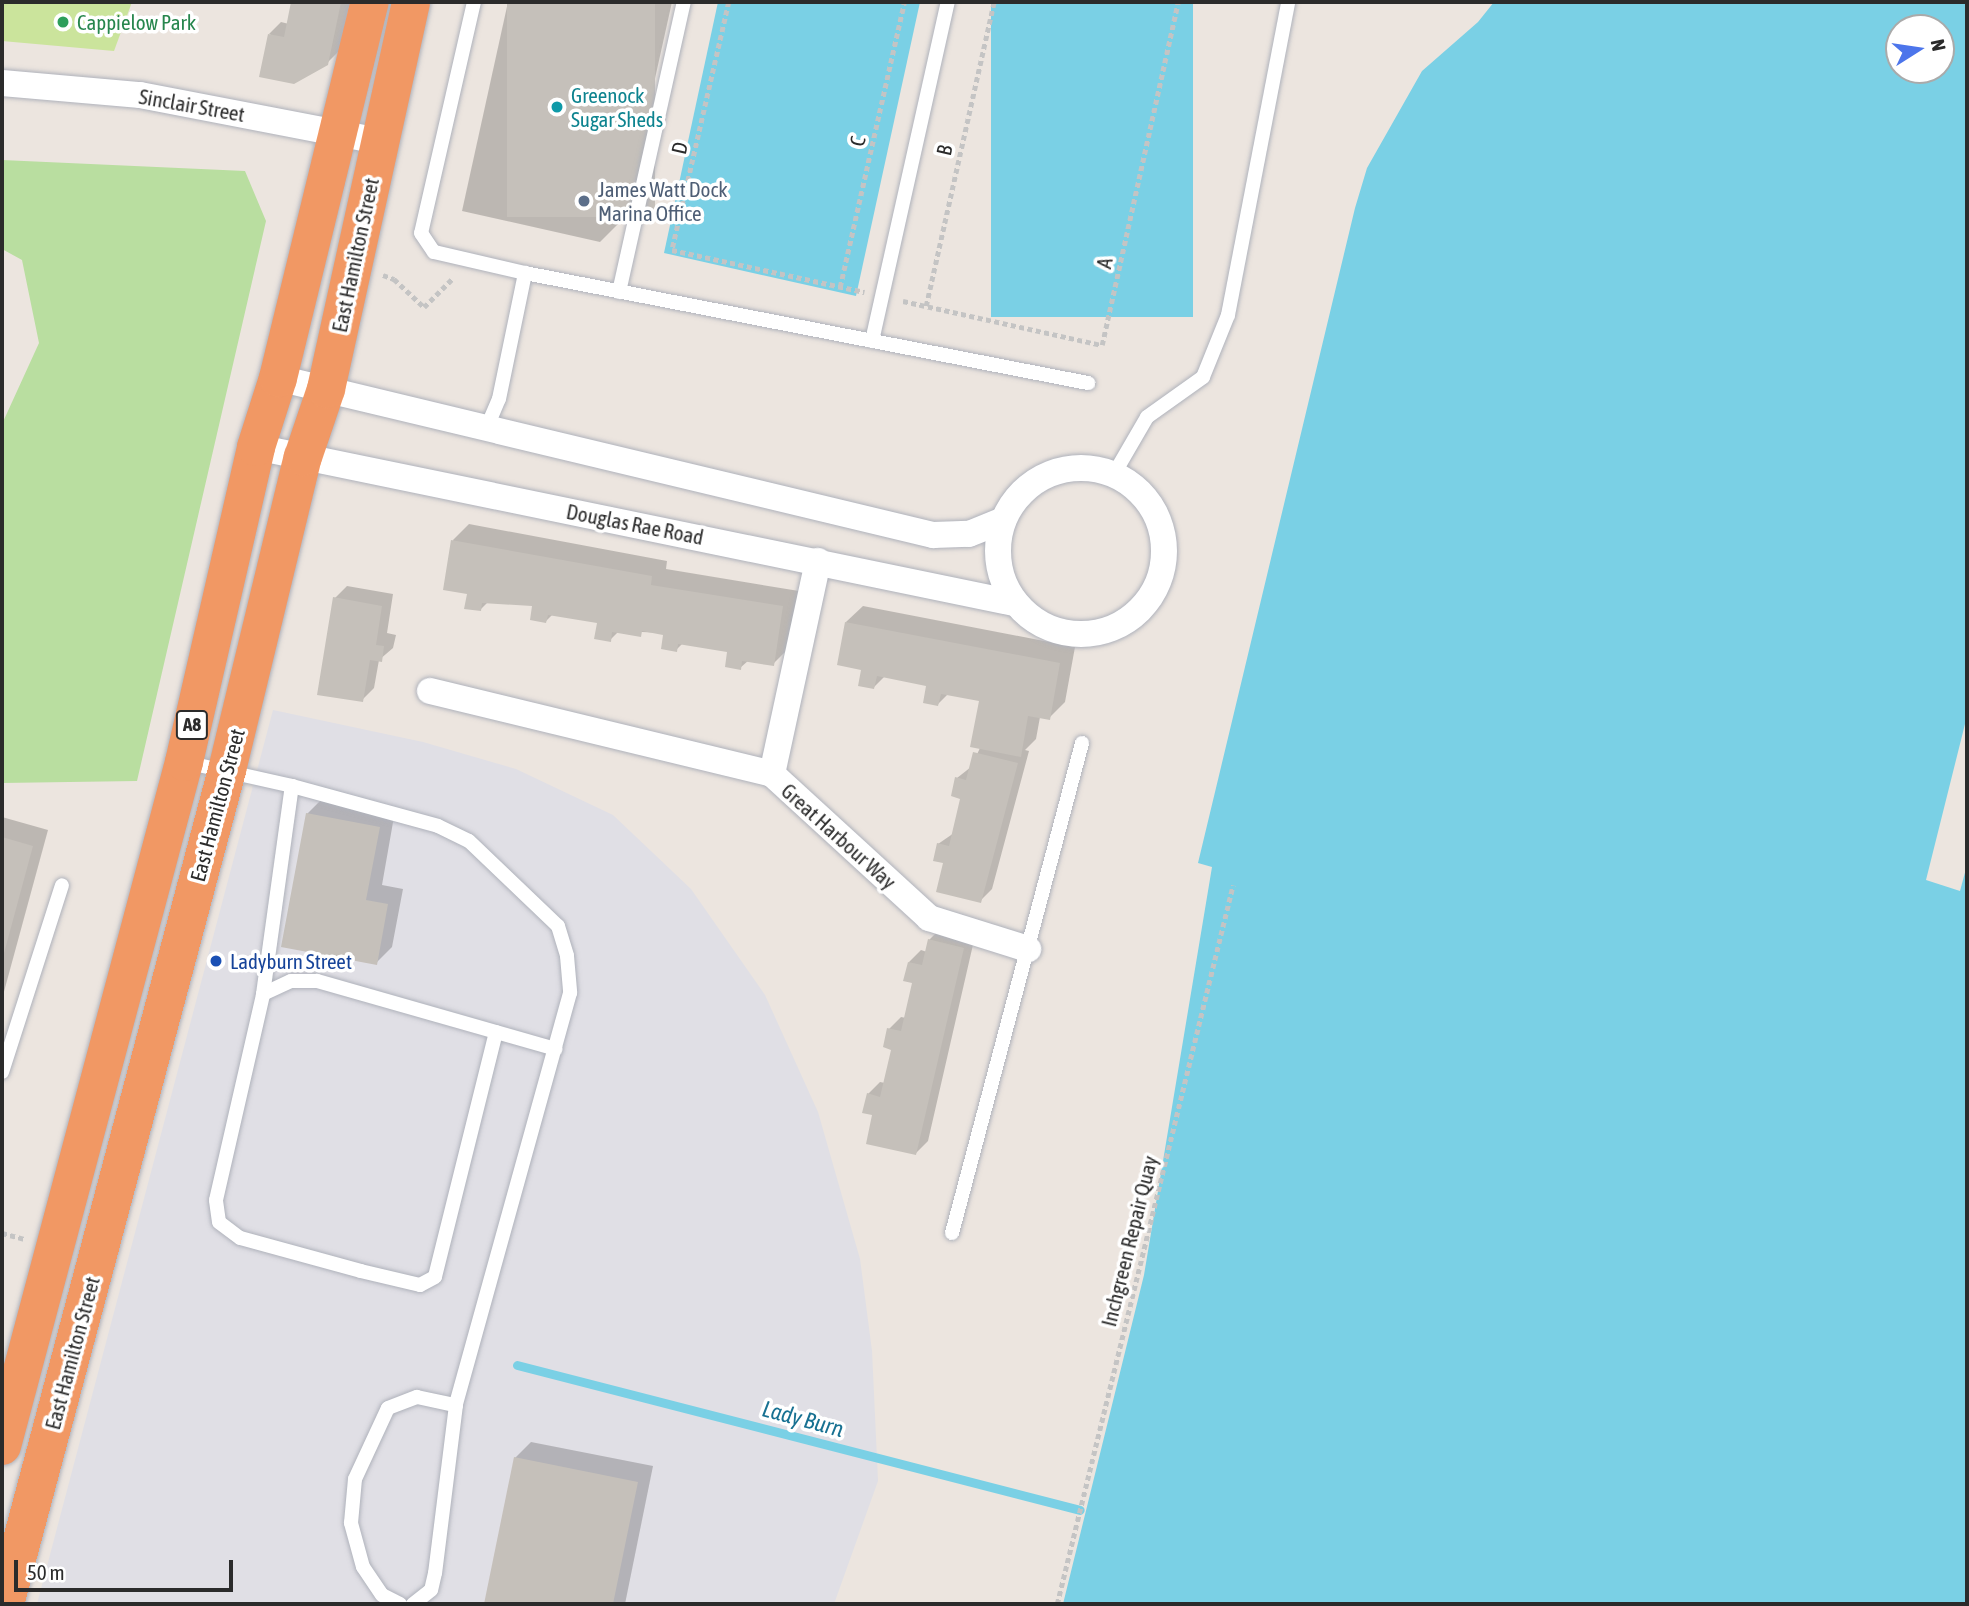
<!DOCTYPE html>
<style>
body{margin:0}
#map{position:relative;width:1969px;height:1606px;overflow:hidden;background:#ece5df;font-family:"Asap Condensed",sans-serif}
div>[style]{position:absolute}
.industrial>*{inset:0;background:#e0dfe5}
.green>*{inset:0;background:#b9dea0}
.pitch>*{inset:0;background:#cbe49c}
.water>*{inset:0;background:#7ad0e5;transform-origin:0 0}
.pier>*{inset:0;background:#ece5df}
.shadow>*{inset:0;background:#0003}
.stream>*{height:9px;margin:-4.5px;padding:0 4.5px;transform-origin:4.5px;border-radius:4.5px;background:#7ad0e5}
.building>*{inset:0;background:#c5c0ba;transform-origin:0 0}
.path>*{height:4.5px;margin-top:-2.25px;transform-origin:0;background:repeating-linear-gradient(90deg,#c4c4c4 0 5px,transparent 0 8.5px)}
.roads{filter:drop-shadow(0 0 2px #afb2bb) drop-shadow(0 0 2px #afb2bb)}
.lane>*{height:14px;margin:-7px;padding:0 7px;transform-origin:7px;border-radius:7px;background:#fff}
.street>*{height:26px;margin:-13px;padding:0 13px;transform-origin:13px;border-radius:13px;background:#fff}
.street>.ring{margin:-13px;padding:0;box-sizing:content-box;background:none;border:26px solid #fff;border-radius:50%}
.highway>*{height:38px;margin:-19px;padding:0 19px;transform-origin:19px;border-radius:19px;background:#f19864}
.dots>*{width:19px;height:19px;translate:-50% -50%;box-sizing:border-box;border:4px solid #fff;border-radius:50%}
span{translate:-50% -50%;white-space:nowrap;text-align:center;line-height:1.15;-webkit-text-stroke:7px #fff;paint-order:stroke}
.shield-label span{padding:2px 5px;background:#fff;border:2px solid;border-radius:5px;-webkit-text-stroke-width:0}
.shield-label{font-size:19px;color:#2b2b2b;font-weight:700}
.leisure-label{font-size:21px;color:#27864d}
.left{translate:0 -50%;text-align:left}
.culture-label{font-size:21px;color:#0d838f}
.street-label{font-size:21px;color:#2b2b2b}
.service-label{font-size:21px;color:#4e5e75}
.transit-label{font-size:21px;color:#164399}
.water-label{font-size:23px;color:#187192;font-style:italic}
.frame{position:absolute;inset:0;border:4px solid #2b2b2b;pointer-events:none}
.north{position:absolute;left:1885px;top:14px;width:70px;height:70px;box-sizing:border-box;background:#fff;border:2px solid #aaa;border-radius:50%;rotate:78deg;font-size:19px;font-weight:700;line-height:28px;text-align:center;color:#2b2b2b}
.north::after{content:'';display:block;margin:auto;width:24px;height:32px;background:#4c75eb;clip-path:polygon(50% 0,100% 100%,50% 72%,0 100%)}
.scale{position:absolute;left:14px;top:1560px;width:219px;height:32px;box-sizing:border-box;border:4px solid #2b2b2b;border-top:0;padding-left:9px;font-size:21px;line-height:24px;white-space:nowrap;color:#2b2b2b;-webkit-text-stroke:5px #fff;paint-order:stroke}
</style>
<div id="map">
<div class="industrial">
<i style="clip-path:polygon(273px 710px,423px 742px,516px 769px,613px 815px,691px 889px,765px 995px,818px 1112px,860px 1259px,872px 1351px,878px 1481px,834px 1604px,37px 1604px)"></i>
</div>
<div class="green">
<i style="clip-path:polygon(2px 160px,245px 171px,266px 221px,137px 781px,2px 783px,2px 424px,39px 343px,22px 260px,2px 249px)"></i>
</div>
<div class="pitch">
<i style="clip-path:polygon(2px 2px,132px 2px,114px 51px,2px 41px)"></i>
</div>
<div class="water">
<i style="clip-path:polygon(718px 2px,920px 2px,856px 296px,664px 253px)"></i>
<i style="left:991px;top:2px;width:202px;height:315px"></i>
<i style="clip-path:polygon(evenodd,1494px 2px,1967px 2px,1967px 1604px,1063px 1604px,1144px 1275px,1212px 867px,1198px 863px,1355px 208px,1367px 168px,1422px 71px,1478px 22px,1494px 2px,1899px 28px,1941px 28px,1941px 70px,1899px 70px,1899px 28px)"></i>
</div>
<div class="pier">
<i style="clip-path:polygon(1967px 716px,1967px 865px,1960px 891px,1926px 880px)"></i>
</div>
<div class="shadow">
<i style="clip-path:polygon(293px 2px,350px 2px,339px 51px,327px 63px,269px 34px,281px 22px,289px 24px)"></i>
<i style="clip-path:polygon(508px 2px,672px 2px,624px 218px,600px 242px,462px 211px)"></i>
<i style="clip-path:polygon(469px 524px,667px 561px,666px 569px,799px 591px,789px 648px,773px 664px,749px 660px,740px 668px,729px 650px,683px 643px,676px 650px,665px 633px,619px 631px,610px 640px,599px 622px,553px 614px,546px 621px,534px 605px,488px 602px,480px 610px,469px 593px,453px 540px)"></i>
<i style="clip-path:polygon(347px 586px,393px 594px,387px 633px,396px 635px,393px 648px,379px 660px,374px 688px,362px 700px,335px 598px)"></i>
<i style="clip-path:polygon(863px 606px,1075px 647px,1065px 702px,1049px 718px,1040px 717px,1036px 739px,1025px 750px,1029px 751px,992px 889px,980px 901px,945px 862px,938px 844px,954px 833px,963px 798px,957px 778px,971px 767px,980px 748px,981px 699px,949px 693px,938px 704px,928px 684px,885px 676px,874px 687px,846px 622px)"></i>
<i style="clip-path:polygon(323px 798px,395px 811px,382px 885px,403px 889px,392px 947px,376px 963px,307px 814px)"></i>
<i style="clip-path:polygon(2px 817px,48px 830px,2px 999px)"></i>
<i style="clip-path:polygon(941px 928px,975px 936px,928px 1141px,915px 1154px,874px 1114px,868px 1094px,880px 1082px,885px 1083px,893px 1048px,889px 1029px,901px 1017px,906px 1018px,914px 981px,909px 962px,921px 950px,927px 952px,929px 940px)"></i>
<i style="clip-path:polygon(531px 1442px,653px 1466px,625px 1604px,486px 1604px,515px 1458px)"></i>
</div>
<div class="stream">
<i style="left:517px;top:1365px;width:581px;rotate:14.44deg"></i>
</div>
<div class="building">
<i style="clip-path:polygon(291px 2px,341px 2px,328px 65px,294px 84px,259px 77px,268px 34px,284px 37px)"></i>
<i style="left:507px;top:2px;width:148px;height:215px"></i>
<i style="clip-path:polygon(451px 540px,652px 576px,651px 585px,783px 606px,774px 666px,742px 661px,741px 670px,725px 667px,727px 652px,678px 644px,677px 652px,661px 649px,663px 635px,642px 631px,641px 637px,612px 632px,611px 642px,594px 639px,597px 623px,548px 615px,546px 623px,530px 620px,532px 606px,482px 603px,481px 611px,464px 609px,467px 594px,443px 590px)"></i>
<i style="clip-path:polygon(333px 597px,382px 606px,376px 645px,384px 646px,382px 662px,370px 660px,363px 702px,317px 695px)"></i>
<i style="clip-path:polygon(845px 622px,1060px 663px,1050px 720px,1028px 716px,1021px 757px,970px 747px,979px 701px,941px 694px,938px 706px,923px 703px,926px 686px,877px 676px,874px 689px,858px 686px,861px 670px,837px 665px)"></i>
<i style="clip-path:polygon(973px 752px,1018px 763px,981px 903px,936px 892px,943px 863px,933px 861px,937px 843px,949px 846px,960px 799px,951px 796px,955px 777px,966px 780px)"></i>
<i style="clip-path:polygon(306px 813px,380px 827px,366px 900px,388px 904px,377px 965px,281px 947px)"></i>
<i style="clip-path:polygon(2px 837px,33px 846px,3px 957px,2px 957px)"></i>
<i style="clip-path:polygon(928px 939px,964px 948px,916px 1155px,866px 1144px,872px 1115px,862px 1113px,867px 1093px,880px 1097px,891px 1050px,883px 1047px,887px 1028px,901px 1031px,912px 983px,903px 981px,908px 962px,922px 965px)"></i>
<i style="clip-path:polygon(514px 1457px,638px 1482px,613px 1604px,484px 1604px)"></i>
</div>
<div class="path">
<i style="left:729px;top:2px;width:254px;rotate:102.9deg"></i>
<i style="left:672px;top:250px;width:197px;rotate:12.3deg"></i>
<i style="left:383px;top:275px;width:12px;rotate:20deg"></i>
<i style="left:394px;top:279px;width:41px;rotate:43deg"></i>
<i style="left:424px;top:307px;width:40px;rotate:-45deg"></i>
<i style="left:840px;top:287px;width:292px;rotate:-77.3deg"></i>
<i style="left:903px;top:301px;width:204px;rotate:12.5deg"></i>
<i style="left:1102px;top:345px;width:351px;rotate:-77.5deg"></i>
<i style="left:926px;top:306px;width:312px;rotate:-77.4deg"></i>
<i style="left:2px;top:1233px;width:24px;rotate:15deg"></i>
<i style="left:1057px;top:1604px;width:740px;rotate:-76.25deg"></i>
</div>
<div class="roads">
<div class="lane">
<i style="left:474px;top:2px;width:237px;rotate:102.9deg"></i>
<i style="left:421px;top:233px;width:23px;rotate:56deg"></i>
<i style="left:434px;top:252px;width:93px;rotate:13deg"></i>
<i style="left:619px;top:292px;width:297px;rotate:-77.4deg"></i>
<i style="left:872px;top:341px;width:347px;rotate:-77.4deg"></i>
<i style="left:487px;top:427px;width:30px;rotate:-67deg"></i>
<i style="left:499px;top:399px;width:129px;rotate:-78.3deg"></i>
<i style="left:525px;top:273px;width:574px;rotate:11.06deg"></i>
<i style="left:1114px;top:474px;width:66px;rotate:-59.9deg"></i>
<i style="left:1147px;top:417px;width:69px;rotate:-35.5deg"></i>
<i style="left:1203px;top:377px;width:67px;rotate:-68deg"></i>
<i style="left:1228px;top:315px;width:319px;rotate:-79.1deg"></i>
<i style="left:185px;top:762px;width:110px;rotate:12.6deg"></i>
<i style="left:292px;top:786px;width:151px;rotate:15.3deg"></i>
<i style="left:438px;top:826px;width:34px;rotate:26deg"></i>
<i style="left:469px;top:841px;width:123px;rotate:43.7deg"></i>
<i style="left:558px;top:926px;width:31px;rotate:73deg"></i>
<i style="left:567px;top:956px;width:37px;rotate:85deg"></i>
<i style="left:570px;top:993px;width:427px;rotate:105.5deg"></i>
<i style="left:263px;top:994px;width:210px;rotate:-82.1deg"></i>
<i style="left:496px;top:1032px;width:252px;rotate:104deg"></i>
<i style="left:435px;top:1277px;width:17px;rotate:152deg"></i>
<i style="left:420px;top:1285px;width:61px;rotate:-166.7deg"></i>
<i style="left:361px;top:1271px;width:125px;rotate:-164.7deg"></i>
<i style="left:240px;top:1238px;width:26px;rotate:-143deg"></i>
<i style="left:219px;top:1222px;width:22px;rotate:-98deg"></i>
<i style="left:216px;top:1200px;width:211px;rotate:-77.1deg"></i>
<i style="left:263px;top:994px;width:31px;rotate:-25deg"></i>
<i style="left:291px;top:981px;width:26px"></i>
<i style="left:317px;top:981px;width:248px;rotate:15.9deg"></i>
<i style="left:2px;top:1072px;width:196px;rotate:-72.2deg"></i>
<i style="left:952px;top:1233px;width:507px;rotate:-75.14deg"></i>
<i style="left:400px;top:1604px;width:20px;rotate:-153deg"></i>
<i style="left:382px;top:1595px;width:34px;rotate:-124deg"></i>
<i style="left:363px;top:1567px;width:46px;rotate:-105.3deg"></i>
<i style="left:351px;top:1523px;width:44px;rotate:-84.8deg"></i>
<i style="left:355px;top:1479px;width:78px;rotate:-65.1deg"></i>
<i style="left:388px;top:1408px;width:31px;rotate:-21deg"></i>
<i style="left:417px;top:1397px;width:40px;rotate:12deg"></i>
<i style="left:456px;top:1405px;width:169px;rotate:97.1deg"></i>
<i style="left:435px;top:1573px;width:17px;rotate:103deg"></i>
<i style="left:431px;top:1590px;width:23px;rotate:142deg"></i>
</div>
<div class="street">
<i style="left:2px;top:83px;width:139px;rotate:5deg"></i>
<i style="left:140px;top:95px;width:244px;rotate:10.9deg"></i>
<i style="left:278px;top:378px;width:674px;rotate:13.48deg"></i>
<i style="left:933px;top:535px;width:36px;rotate:-2deg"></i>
<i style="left:969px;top:534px;width:37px;rotate:-22deg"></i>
<i style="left:256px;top:447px;width:774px;rotate:11.63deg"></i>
<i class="ring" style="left:998px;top:468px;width:140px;height:140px"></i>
<i style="left:430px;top:691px;width:352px;rotate:13.6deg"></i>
<i style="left:772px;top:774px;width:213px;rotate:42.5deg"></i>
<i style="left:929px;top:918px;width:104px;rotate:17.4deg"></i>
<i style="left:772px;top:774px;width:218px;rotate:-77.8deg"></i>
</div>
<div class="highway">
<i style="left:2px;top:1446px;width:708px;rotate:-75.1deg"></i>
<i style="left:184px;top:762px;width:323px;rotate:-77.1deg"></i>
<i style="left:256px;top:447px;width:72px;rotate:-72.3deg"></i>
<i style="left:278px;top:378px;width:387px;rotate:-76.3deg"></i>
<i style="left:5px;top:1604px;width:863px;rotate:-75.09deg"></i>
<i style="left:227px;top:770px;width:322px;rotate:-76.4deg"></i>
<i style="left:303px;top:457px;width:72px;rotate:-71.3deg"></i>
<i style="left:326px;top:389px;width:396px;rotate:-77.6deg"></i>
</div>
</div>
<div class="dots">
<i style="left:63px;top:22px;background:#2e9e5b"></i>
<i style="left:557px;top:107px;background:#0f9aa8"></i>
<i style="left:584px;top:201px;background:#5c6f8a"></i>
<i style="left:216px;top:961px;background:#1a4fb4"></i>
</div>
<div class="shield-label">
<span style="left:192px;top:725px">A8</span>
</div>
<div class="leisure-label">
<span class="left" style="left:77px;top:22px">Cappielow Park</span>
</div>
<div class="culture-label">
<span class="left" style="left:571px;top:107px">Greenock<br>Sugar Sheds</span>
</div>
<div class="street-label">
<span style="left:192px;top:105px;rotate:10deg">Sinclair Street</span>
<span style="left:857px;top:141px;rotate:-77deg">C</span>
<span style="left:679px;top:148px;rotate:-77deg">D</span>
<span style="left:944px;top:150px;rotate:-77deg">B</span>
<span style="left:355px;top:255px;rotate:-78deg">East Hamilton Street</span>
<span style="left:1104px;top:263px;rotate:-78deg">A</span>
<span style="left:635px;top:524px;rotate:11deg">Douglas Rae Road</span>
<span style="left:217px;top:805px;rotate:-75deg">East Hamilton Street</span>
<span style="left:839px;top:836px;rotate:42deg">Great Harbour Way</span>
<span style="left:1129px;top:1241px;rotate:-76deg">Inchgreen Repair Quay</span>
<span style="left:72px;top:1353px;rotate:-75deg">East Hamilton Street</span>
</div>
<div class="service-label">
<span class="left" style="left:598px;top:201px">James Watt Dock<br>Marina Office</span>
</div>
<div class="transit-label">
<span class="left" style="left:230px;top:961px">Ladyburn Street</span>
</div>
<div class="water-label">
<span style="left:803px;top:1419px;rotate:15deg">Lady Burn</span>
</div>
<div class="frame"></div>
<div class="north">N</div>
<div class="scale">50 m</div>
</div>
